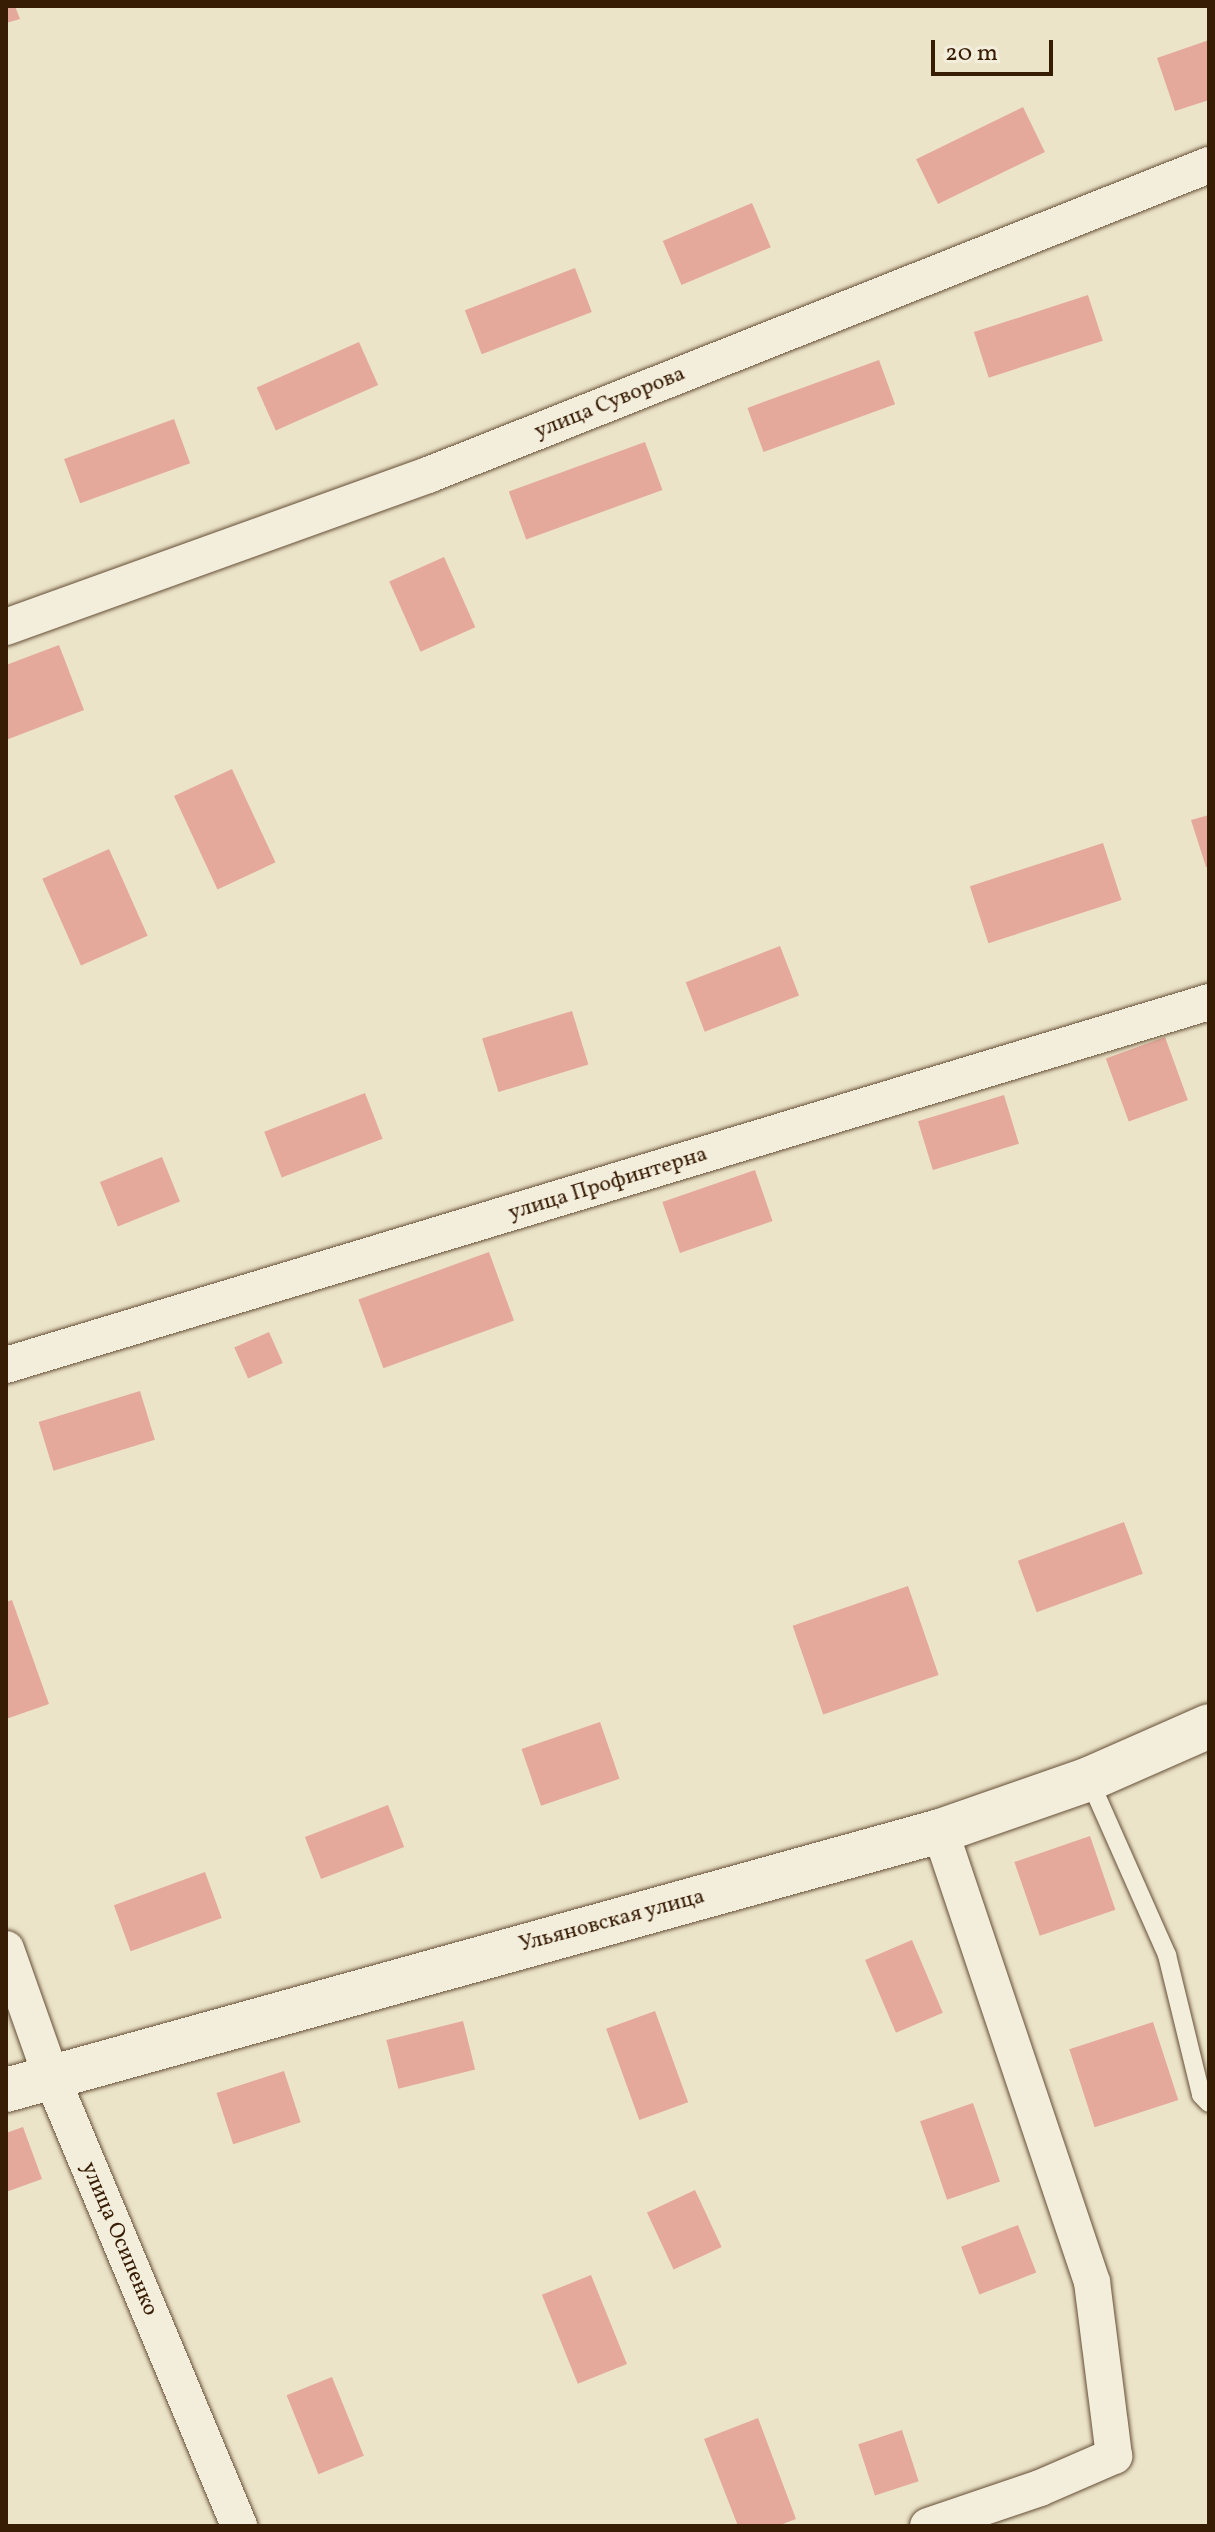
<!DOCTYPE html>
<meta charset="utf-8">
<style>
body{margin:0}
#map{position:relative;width:1215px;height:2532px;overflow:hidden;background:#ece4c9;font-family:Vollkorn,serif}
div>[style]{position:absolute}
.building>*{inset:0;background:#e4a99b;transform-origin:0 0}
.roads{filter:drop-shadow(0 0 2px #654f36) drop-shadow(0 0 2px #654f36)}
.lane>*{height:18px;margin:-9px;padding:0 9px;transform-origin:9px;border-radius:9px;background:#f3eddc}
.street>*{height:36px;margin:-18px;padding:0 18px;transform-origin:18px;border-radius:18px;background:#f3eddc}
.secondary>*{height:44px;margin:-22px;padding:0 22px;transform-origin:22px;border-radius:22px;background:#f3eddc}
span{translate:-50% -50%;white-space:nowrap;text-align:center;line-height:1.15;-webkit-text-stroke:7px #f3eddc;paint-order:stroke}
.street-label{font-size:22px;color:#381d05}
.frame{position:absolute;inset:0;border:8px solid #381d05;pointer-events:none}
.scale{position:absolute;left:931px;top:40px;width:122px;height:36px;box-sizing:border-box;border:4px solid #381d05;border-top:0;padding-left:10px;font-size:24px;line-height:28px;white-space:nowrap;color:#381d05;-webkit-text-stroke:6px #f3eddc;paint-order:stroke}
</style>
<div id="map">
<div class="building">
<i style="clip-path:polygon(6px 6px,15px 6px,20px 19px,6px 23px)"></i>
<i style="clip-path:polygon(1209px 40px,1209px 100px,1175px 111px,1157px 58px)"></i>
<i style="left:1023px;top:107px;width:50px;height:119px;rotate:64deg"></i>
<i style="left:752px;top:203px;width:48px;height:97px;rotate:67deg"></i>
<i style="left:575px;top:268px;width:47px;height:118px;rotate:69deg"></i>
<i style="left:1088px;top:295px;width:48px;height:120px;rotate:72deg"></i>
<i style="left:359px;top:342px;width:47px;height:112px;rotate:66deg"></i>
<i style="left:879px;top:360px;width:47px;height:140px;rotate:70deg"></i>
<i style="left:174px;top:419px;width:47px;height:117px;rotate:70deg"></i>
<i style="left:645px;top:442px;width:51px;height:145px;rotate:70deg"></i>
<i style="left:444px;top:557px;width:77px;height:60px;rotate:66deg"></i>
<i style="clip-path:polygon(59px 645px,84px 710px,6px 740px,6px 665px)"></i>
<i style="left:232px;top:769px;width:103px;height:64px;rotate:65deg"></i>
<i style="clip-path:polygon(1209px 815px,1209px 866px,1206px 867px,1191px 820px)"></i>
<i style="left:1103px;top:843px;width:60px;height:140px;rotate:72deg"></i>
<i style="left:109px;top:849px;width:95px;height:73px;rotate:66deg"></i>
<i style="left:780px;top:946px;width:53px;height:101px;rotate:69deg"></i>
<i style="left:572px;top:1011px;width:56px;height:94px;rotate:73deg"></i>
<i style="left:1165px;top:1037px;width:67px;height:63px;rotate:70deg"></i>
<i style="left:365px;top:1093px;width:49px;height:108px;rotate:69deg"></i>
<i style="left:1004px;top:1095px;width:51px;height:90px;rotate:73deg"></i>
<i style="left:162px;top:1157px;width:48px;height:67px;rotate:68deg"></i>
<i style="left:755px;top:1170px;width:54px;height:98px;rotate:71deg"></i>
<i style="left:489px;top:1252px;width:73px;height:139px;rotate:70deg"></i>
<i style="left:269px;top:1332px;width:34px;height:38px;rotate:66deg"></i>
<i style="left:140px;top:1391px;width:51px;height:106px;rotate:73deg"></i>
<i style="left:1124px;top:1522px;width:55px;height:113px;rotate:70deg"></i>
<i style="left:908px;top:1586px;width:94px;height:122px;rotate:71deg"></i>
<i style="clip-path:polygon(12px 1600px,49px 1704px,6px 1719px,6px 1602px)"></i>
<i style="left:600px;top:1722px;width:60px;height:83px;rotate:71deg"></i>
<i style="left:388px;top:1805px;width:45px;height:89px;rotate:69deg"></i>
<i style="left:1090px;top:1836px;width:78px;height:80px;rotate:71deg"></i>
<i style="left:205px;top:1872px;width:49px;height:97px;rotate:70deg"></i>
<i style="left:912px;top:1940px;width:79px;height:51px;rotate:67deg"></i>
<i style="left:655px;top:2011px;width:97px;height:52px;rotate:70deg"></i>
<i style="left:463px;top:2021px;width:50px;height:79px;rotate:76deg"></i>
<i style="left:1153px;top:2022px;width:82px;height:88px;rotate:72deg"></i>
<i style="left:284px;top:2071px;width:54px;height:71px;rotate:72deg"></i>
<i style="left:973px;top:2103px;width:83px;height:56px;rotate:71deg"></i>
<i style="clip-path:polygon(23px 2127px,42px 2179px,6px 2192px,6px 2133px)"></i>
<i style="left:695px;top:2190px;width:63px;height:53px;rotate:65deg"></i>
<i style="left:1018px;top:2225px;width:51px;height:61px;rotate:69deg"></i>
<i style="left:591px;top:2275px;width:96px;height:53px;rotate:68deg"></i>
<i style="left:332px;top:2377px;width:85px;height:49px;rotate:68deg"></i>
<i style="clip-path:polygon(758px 2418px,796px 2519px,777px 2526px,738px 2526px,704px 2439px)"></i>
<i style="left:902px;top:2430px;width:54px;height:46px;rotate:72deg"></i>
</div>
<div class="roads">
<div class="lane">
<i style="left:1089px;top:1779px;width:193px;rotate:66.1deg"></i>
<i style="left:1167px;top:1955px;width:144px;rotate:76.3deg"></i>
<i style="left:1201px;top:2095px;width:11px;rotate:45deg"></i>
</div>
<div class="street">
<i style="left:6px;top:627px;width:449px;rotate:-19.8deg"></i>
<i style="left:428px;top:475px;width:840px;rotate:-21.65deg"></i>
<i style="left:6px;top:1365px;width:1257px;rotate:-16.79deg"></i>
<i style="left:6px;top:1949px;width:135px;rotate:70.5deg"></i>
<i style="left:51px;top:2076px;width:488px;rotate:67.3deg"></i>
<i style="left:928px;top:2526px;width:118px;rotate:-18.7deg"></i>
<i style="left:1040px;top:2488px;width:81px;rotate:-23.4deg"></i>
<i style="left:1114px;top:2456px;width:175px;rotate:-97.2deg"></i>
<i style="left:1092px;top:2282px;width:476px;rotate:-108.6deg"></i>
</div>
<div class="secondary">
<i style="left:6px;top:2090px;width:969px;rotate:-15.5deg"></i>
<i style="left:940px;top:1831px;width:158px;rotate:-19.2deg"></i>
<i style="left:1089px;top:1779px;width:131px;rotate:-23.8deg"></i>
</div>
</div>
<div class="street-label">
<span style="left:610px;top:403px;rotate:-22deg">улица Суворова</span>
<span style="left:608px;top:1184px;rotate:-17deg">улица Профинтерна</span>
<span style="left:612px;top:1921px;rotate:-15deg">Ульяновская улица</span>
<span style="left:119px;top:2239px;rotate:67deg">улица Осипенко</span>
</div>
<div class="frame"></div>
<div class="scale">20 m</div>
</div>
